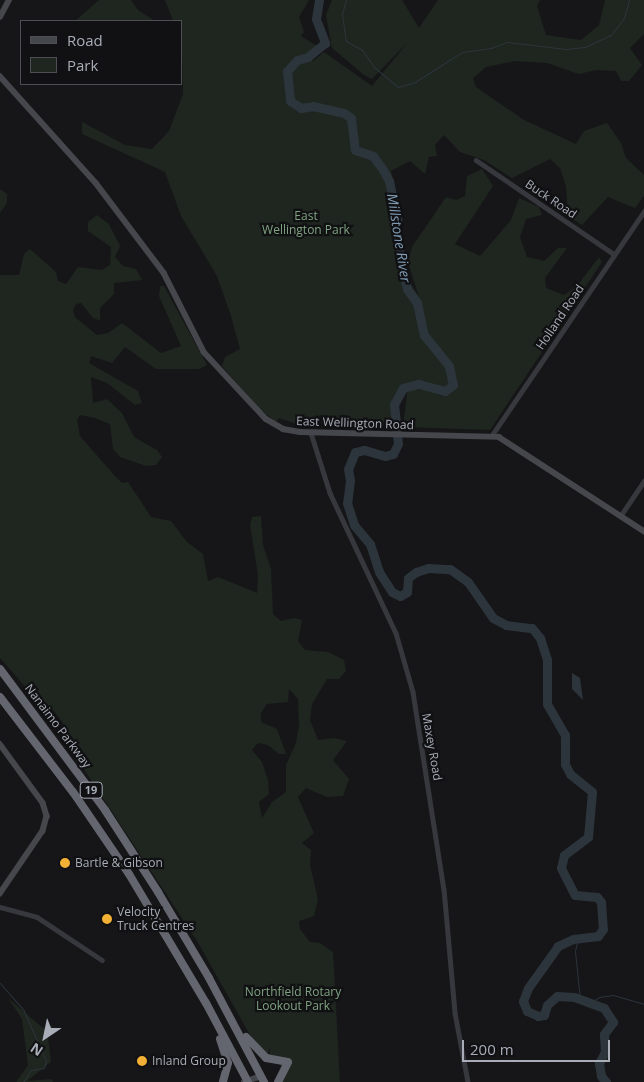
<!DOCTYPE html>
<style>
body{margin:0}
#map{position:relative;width:644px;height:1082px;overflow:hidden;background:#161618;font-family:"Open Sans",sans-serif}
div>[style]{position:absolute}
.green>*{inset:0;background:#1e261f}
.water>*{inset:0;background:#2c353c}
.stream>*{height:1px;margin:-0.5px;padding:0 0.5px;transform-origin:0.5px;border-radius:0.5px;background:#2c353c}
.river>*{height:9px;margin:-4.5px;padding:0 4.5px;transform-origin:4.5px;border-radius:4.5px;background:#2c353c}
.street>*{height:4.5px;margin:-2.25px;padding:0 2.25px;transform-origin:2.25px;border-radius:2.25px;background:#37383d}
.secondary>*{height:5.5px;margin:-2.75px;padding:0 2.75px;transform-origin:2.75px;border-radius:2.75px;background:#45474d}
.highway>*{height:8px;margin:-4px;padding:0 4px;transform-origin:4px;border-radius:4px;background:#63666e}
.dots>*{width:14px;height:14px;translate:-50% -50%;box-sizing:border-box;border:2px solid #111113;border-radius:50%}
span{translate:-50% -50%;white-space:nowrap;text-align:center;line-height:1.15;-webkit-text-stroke:4.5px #111113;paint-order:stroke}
.shield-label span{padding:1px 4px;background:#111113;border:1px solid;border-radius:4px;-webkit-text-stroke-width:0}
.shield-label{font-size:11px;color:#a8adb8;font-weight:700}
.street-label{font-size:12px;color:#a8adb8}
.park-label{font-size:12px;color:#7fa381}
.poi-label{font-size:12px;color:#a8adb8}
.left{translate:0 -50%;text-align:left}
.water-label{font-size:14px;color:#7f9bb3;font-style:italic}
.legend{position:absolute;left:20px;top:20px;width:162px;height:65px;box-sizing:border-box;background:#111113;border:1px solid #4d4f55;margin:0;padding:6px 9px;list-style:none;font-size:15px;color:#a8adb8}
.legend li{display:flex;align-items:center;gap:10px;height:25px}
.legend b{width:25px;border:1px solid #4d4f55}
.north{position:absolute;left:20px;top:1012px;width:50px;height:50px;-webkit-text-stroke:4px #111113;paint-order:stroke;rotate:214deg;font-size:14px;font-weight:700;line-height:20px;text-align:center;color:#a8adb8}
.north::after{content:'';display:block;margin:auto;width:18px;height:22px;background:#a8adb8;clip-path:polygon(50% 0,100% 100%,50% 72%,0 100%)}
.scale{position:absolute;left:462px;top:1040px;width:148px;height:22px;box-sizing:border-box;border:2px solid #a8adb8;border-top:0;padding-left:6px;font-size:15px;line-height:18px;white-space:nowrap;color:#a8adb8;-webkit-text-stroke:4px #111113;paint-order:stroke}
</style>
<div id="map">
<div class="green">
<i style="clip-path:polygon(99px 0,131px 0,138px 10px,155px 21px,75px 21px)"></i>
<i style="clip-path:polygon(165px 0,309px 0,299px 17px,304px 32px,301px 36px,320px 48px,312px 62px,324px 52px,372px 86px,408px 42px,372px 79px,364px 75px,332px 48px,326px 15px,332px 0,402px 0,419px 28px,438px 0,540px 0,537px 6px,546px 35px,581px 40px,599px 25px,605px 0,644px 0,644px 34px,630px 48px,642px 65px,629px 81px,621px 81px,616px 71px,596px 70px,579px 74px,547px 63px,515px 61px,486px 67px,473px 78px,476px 87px,524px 120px,576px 144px,584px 131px,607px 123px,621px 143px,626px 158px,644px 175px,644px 196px,635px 208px,608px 197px,582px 225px,568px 216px,566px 186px,560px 168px,550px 159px,512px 178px,484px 160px,460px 152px,444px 135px,435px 145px,437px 156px,429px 157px,425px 174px,410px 161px,391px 171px,403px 220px,399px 242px,406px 259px,408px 279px,419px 297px,408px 262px,412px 247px,446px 197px,456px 200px,465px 196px,467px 176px,482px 169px,493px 186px,455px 244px,480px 256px,511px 220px,519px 198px,539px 207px,542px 215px,526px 219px,520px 237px,527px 257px,544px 261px,558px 248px,567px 248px,545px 278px,546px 288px,564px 295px,577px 286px,599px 257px,602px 262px,490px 430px,403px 427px,408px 386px,398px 402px,401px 422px,297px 424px,279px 418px,276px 422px,257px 407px,222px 366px,225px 357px,240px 349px,231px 316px,217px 276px,181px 216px,165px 172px,82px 134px,82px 122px,125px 145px,152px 149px,169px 131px,183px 94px,181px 21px,173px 21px)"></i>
<i style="clip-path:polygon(0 189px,7px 194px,7px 203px,0 213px)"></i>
<i style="clip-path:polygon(evenodd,97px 215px,109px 224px,120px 246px,115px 257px,123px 266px,136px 269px,142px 280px,114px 283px,114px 294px,100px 308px,100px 321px,92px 317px,81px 303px,76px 304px,73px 310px,75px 317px,97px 335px,108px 333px,122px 323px,161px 353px,181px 346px,159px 296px,160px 286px,164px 286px,207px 365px,199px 369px,156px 369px,125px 347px,112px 363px,91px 356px,89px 363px,138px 391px,142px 403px,135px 405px,107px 383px,91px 377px,93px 403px,107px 399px,122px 413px,134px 437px,157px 450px,162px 457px,156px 465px,146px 466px,120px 457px,113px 449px,110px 424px,95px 418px,80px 415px,77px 420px,80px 436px,115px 476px,122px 483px,128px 482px,151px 517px,171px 521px,187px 542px,203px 554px,208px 581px,218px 577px,257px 593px,258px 575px,250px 525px,252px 517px,261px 516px,263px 545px,271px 569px,273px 614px,281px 621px,294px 618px,302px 620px,298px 641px,305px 650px,328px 652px,344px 660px,346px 671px,339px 679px,327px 679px,312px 704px,310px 720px,318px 740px,334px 738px,347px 741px,333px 760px,349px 779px,343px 796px,327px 797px,306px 788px,298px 797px,314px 833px,302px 843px,311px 850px,310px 865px,318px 899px,314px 916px,299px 921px,300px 929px,310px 942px,320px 943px,333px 952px,340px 1082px,281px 1082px,285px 1075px,277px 1059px,269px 1055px,271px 1046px,267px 1055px,254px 1042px,197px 941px,64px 739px,67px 729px,54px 711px,37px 700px,0 658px,0 275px,19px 275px,24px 254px,30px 249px,56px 272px,58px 281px,66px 284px,78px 267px,102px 270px,110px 265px,111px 247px,88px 231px,88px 222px,97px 215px,289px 689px,298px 699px,299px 725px,296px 743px,286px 765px,286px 792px,272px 802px,262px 818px,259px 802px,269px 794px,268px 780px,262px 762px,252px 750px,258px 743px,268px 745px,279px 754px,286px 754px,277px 729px,261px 722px,261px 713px,267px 704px,288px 702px,289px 689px)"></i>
<i style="clip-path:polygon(8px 998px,43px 1028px,53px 1026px,48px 1037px,51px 1062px,27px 1081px,52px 1079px,53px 1082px,16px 1082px,28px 1065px,22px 1019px)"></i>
</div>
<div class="water">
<i style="clip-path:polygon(572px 673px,580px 678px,583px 700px,572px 689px)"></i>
</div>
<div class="stream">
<i style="left:346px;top:0;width:15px;rotate:106deg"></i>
<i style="left:342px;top:14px;width:27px;rotate:82deg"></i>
<i style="left:346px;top:41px;width:18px;rotate:29deg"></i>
<i style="left:362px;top:50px;width:21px;rotate:55deg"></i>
<i style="left:374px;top:67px;width:31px;rotate:40deg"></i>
<i style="left:398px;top:87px;width:18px;rotate:-16deg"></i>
<i style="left:415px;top:82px;width:56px;rotate:-32.6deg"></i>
<i style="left:462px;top:52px;width:29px;rotate:-8deg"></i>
<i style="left:491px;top:48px;width:17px;rotate:-21deg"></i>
<i style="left:507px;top:42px;width:59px;rotate:6.8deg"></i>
<i style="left:566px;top:49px;width:19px;rotate:-6deg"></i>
<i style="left:585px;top:47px;width:29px;rotate:-25deg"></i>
<i style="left:611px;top:35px;width:21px;rotate:-53deg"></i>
<i style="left:624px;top:18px;width:19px;rotate:-74deg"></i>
<i style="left:578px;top:938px;width:13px;rotate:103deg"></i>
<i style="left:575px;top:951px;width:49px;rotate:84.2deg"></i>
<i style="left:0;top:983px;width:37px;rotate:49deg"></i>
<i style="left:24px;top:1011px;width:55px;rotate:66.3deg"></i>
<i style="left:46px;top:1061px;width:7px;rotate:106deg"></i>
<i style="left:44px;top:1068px;width:13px;rotate:171deg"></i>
<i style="left:31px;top:1070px;width:14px;rotate:124deg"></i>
<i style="left:588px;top:1004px;width:13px;rotate:-32deg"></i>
<i style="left:599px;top:997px;width:14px;rotate:-8deg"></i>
<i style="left:613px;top:995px;width:32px;rotate:16deg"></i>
</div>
<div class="river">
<i style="left:319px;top:0;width:19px;rotate:99deg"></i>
<i style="left:316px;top:19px;width:26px;rotate:69deg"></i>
<i style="left:325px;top:43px;width:22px;rotate:141deg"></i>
<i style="left:308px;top:57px;width:11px;rotate:165deg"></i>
<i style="left:297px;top:60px;width:15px;rotate:132deg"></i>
<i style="left:287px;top:71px;width:30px;rotate:84deg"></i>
<i style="left:290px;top:101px;width:13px;rotate:32deg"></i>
<i style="left:301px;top:108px;width:12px;rotate:-9deg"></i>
<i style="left:313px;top:106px;width:32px;rotate:13deg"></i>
<i style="left:344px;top:113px;width:9px;rotate:36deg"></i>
<i style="left:351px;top:118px;width:32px;rotate:83deg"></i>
<i style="left:355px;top:150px;width:19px;rotate:18deg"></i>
<i style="left:373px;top:156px;width:17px;rotate:54deg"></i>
<i style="left:383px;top:170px;width:13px;rotate:61deg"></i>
<i style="left:389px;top:181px;width:39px;rotate:78deg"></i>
<i style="left:397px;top:219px;width:17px;rotate:93deg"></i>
<i style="left:396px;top:236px;width:54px;rotate:78.3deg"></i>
<i style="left:407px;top:289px;width:17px;rotate:54deg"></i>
<i style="left:417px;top:303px;width:33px;rotate:78deg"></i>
<i style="left:424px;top:335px;width:40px;rotate:51deg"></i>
<i style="left:449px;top:366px;width:19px;rotate:78deg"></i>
<i style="left:453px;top:385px;width:10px;rotate:143deg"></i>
<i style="left:445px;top:391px;width:28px;rotate:-165deg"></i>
<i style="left:418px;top:384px;width:16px;rotate:165deg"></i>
<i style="left:403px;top:388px;width:18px;rotate:119deg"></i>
<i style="left:394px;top:404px;width:40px;rotate:84.3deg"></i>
<i style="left:398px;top:444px;width:11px;rotate:117deg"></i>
<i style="left:393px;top:454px;width:8px;rotate:166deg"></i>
<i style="left:385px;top:456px;width:22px;rotate:-164deg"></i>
<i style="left:364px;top:450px;width:9px;rotate:167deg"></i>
<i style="left:355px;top:452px;width:18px;rotate:112deg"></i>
<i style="left:348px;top:469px;width:11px;rotate:80deg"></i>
<i style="left:350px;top:480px;width:23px;rotate:97deg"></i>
<i style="left:347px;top:503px;width:23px;rotate:72deg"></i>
<i style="left:354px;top:525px;width:25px;rotate:50deg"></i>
<i style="left:370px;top:544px;width:29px;rotate:72deg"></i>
<i style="left:379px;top:572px;width:24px;rotate:57deg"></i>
<i style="left:392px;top:592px;width:9px;rotate:27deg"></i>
<i style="left:400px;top:596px;width:8px;rotate:-30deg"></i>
<i style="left:407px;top:592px;width:14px;rotate:-86deg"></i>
<i style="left:408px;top:578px;width:10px;rotate:-37deg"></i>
<i style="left:416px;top:572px;width:13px;rotate:-18deg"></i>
<i style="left:428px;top:568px;width:22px;rotate:3deg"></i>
<i style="left:450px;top:569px;width:22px;rotate:36deg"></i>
<i style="left:468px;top:582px;width:44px;rotate:55.2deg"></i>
<i style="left:493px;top:618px;width:15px;rotate:28deg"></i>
<i style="left:506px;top:625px;width:26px;rotate:7deg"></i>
<i style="left:532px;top:628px;width:13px;rotate:51deg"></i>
<i style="left:540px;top:638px;width:23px;rotate:72deg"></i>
<i style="left:547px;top:660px;width:44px;rotate:90deg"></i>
<i style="left:547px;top:704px;width:36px;rotate:60deg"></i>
<i style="left:565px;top:735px;width:29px;rotate:90deg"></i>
<i style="left:565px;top:764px;width:11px;rotate:63deg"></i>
<i style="left:570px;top:774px;width:28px;rotate:39deg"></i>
<i style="left:592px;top:792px;width:45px;rotate:95.1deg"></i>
<i style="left:588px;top:837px;width:30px;rotate:143deg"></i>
<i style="left:564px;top:855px;width:13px;rotate:103deg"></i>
<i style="left:561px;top:868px;width:30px;rotate:63deg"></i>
<i style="left:575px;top:895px;width:22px;rotate:5deg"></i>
<i style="left:597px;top:897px;width:6px;rotate:51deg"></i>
<i style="left:601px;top:902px;width:27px;rotate:86deg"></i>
<i style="left:603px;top:929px;width:9px;rotate:126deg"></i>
<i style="left:598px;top:936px;width:25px;rotate:173deg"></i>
<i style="left:573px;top:939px;width:17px;rotate:155deg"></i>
<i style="left:558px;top:946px;width:52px;rotate:125.5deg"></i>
<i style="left:528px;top:988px;width:14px;rotate:111deg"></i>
<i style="left:523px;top:1001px;width:11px;rotate:68deg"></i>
<i style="left:527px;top:1011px;width:12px;rotate:24deg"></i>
<i style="left:538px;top:1016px;width:6px;rotate:-9deg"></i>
<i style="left:544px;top:1015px;width:10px;rotate:-73deg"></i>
<i style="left:547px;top:1005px;width:13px;rotate:-42deg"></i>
<i style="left:557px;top:996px;width:17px;rotate:3deg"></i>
<i style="left:574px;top:997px;width:32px;rotate:20deg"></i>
<i style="left:604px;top:1008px;width:17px;rotate:57deg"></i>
<i style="left:613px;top:1022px;width:15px;rotate:127deg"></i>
<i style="left:604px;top:1034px;width:18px;rotate:87deg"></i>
<i style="left:605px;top:1052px;width:13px;rotate:119deg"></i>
<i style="left:599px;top:1063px;width:13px;rotate:81deg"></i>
<i style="left:601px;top:1076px;width:8px;rotate:50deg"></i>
</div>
<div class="street">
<i style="left:476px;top:160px;width:167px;rotate:34.3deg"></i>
<i style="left:311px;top:433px;width:63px;rotate:72.4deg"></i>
<i style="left:330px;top:493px;width:155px;rotate:64.8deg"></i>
<i style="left:396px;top:633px;width:61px;rotate:73.9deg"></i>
<i style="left:413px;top:692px;width:199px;rotate:81.1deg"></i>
<i style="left:444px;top:889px;width:124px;rotate:84.9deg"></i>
<i style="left:455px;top:1013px;width:70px;rotate:79.3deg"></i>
<i style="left:492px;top:435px;width:271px;rotate:-55.8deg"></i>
<i style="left:621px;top:515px;width:41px;rotate:-55.9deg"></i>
<i style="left:0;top:907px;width:38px;rotate:15deg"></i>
<i style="left:37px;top:917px;width:78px;rotate:33.5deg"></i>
</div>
<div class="secondary">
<i style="left:0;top:17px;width:19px;rotate:-62deg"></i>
<i style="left:0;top:76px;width:144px;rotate:48.1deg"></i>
<i style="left:96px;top:183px;width:113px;rotate:52.9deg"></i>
<i style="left:164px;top:273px;width:89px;rotate:63.1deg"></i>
<i style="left:204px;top:352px;width:91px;rotate:47.2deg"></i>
<i style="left:266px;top:419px;width:20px;rotate:30deg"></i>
<i style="left:283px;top:429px;width:17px;rotate:10deg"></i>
<i style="left:300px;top:432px;width:199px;rotate:1.4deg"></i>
<i style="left:499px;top:437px;width:173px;rotate:33deg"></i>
<i style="left:0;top:744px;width:73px;rotate:53.9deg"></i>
<i style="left:43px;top:803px;width:14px;rotate:73deg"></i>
<i style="left:47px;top:816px;width:16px;rotate:105deg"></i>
<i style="left:43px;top:831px;width:76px;rotate:124.3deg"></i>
<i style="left:244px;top:1082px;width:18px;rotate:-19deg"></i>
</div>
<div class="highway">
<i style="left:0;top:669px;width:176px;rotate:53.3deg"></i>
<i style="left:105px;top:810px;width:98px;rotate:57.1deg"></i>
<i style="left:158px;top:892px;width:100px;rotate:59.3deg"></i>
<i style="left:209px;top:978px;width:118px;rotate:62.1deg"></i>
<i style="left:0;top:697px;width:120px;rotate:52.5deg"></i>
<i style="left:73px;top:792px;width:99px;rotate:55.7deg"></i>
<i style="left:129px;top:874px;width:150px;rotate:59.2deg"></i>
<i style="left:206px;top:1003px;width:89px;rotate:62deg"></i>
<i style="left:246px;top:1037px;width:29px;rotate:46deg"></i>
<i style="left:266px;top:1058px;width:22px;rotate:10deg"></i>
<i style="left:220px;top:1039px;width:25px;rotate:72deg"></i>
<i style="left:228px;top:1063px;width:20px;rotate:105deg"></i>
<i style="left:278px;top:1082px;width:22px;rotate:-63deg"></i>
</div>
<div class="dots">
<i style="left:65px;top:863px;background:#f2b134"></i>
<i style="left:107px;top:919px;background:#f2b134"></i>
<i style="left:142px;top:1061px;background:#f2b134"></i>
</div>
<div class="shield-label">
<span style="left:91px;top:790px">19</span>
</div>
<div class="street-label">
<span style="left:551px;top:199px;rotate:34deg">Buck Road</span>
<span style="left:560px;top:317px;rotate:-56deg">Holland Road</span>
<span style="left:355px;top:423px;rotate:2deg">East Wellington Road</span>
<span style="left:58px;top:726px;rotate:53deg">Nanaimo Parkway</span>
<span style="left:432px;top:747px;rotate:80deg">Maxey Road</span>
</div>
<div class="park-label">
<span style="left:306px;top:223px">East<br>Wellington Park</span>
<span style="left:293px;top:999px">Northfield Rotary<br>Lookout Park</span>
</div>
<div class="poi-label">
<span class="left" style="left:75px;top:863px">Bartle &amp; Gibson</span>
<span class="left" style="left:117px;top:919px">Velocity<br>Truck Centres</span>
<span class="left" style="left:152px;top:1061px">Inland Group</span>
</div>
<div class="water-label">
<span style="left:399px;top:238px;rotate:81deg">Millstone River</span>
</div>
<ul class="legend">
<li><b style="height:6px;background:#45474d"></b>Road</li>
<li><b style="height:14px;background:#1e261f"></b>Park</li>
</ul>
<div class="north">N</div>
<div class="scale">200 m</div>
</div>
